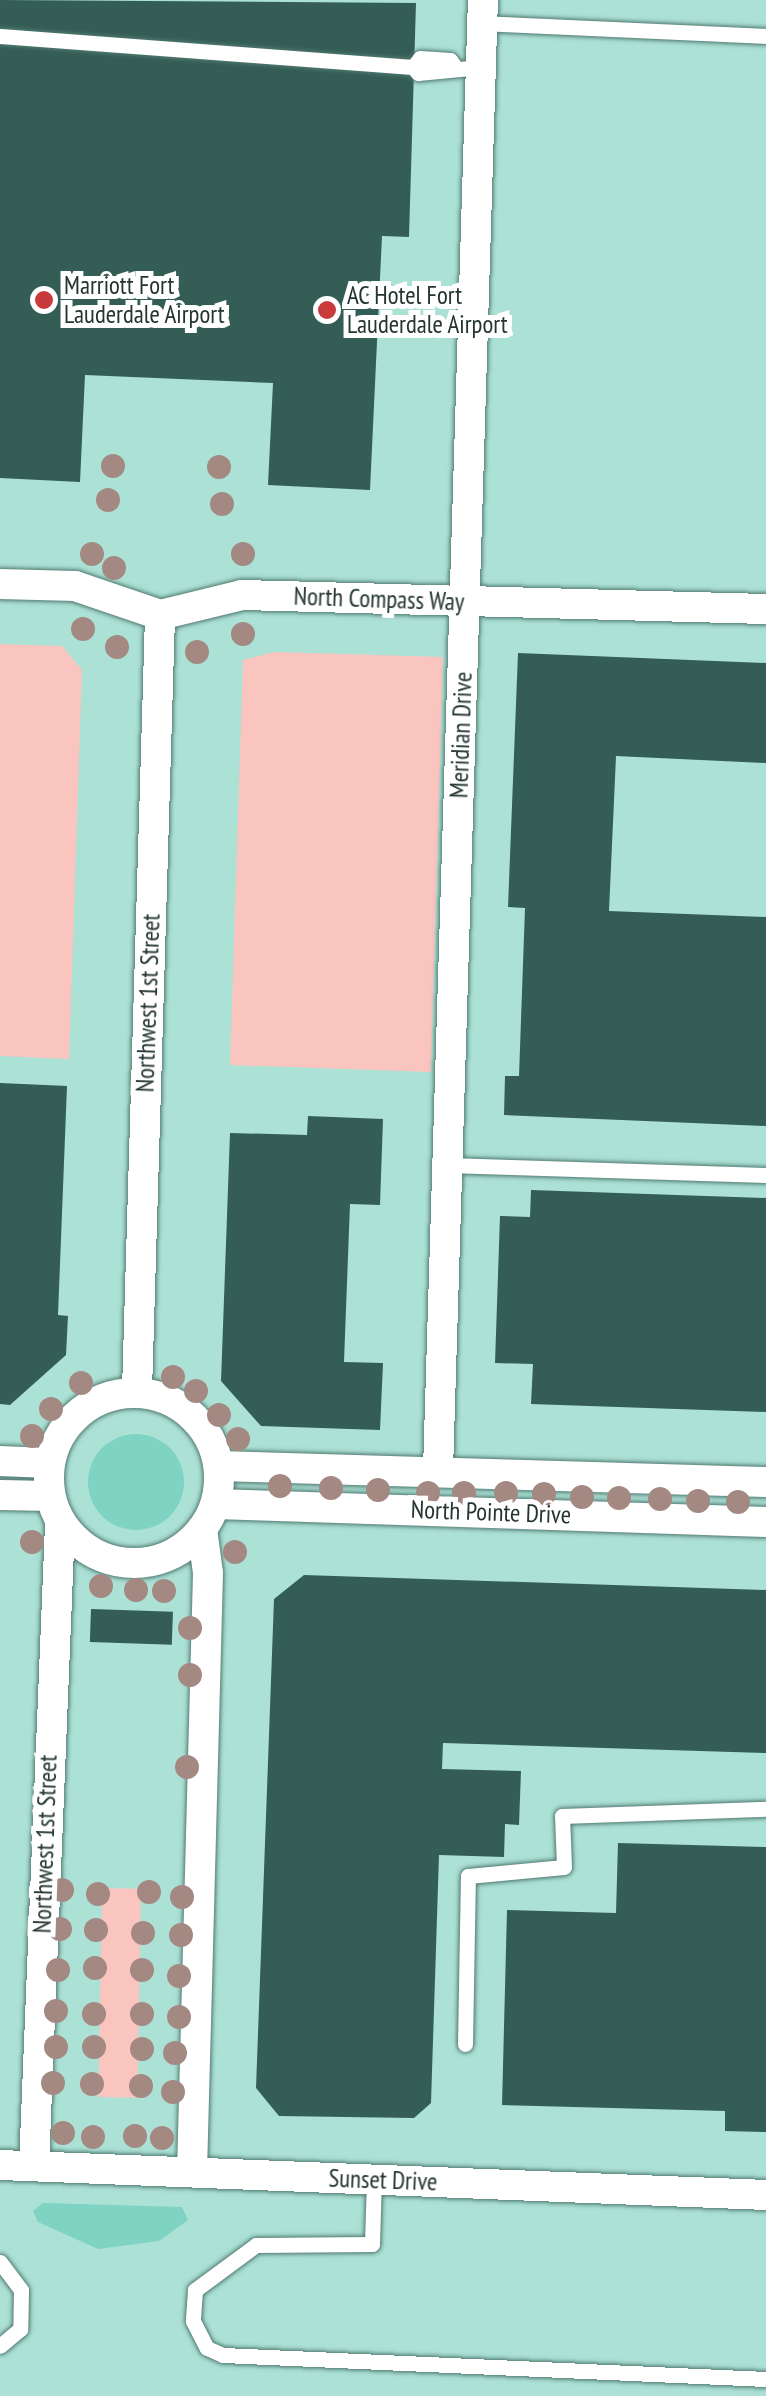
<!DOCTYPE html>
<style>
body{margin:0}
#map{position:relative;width:766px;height:2396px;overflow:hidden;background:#c1eee3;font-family:"PT Sans Narrow",sans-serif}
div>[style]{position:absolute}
.built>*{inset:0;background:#ace1d6;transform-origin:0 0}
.green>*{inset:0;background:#fac4bf;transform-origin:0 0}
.water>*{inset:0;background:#7ed3c2}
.round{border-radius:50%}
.building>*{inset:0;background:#345d55;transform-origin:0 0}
.roads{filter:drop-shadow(0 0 2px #517a71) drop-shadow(0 0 2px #517a71)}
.lane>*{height:15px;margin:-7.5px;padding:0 7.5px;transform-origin:7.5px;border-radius:7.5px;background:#fff}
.street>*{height:30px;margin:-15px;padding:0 15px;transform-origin:15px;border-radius:15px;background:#fff}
.street>.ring{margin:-15px;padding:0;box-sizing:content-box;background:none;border:30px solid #fff;border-radius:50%}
.trees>*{width:24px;height:24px;margin:-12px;border-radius:50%;background:#a48983}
.dots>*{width:28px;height:28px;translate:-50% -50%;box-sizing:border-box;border:5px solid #fff;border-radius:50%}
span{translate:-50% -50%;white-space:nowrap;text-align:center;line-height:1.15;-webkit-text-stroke:10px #fff;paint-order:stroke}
.poi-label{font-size:25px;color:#233531}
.left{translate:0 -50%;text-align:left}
.street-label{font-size:25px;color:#233531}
</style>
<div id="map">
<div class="built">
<i style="left:0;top:0;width:766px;height:2396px"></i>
</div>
<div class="green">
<i style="clip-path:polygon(0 644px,62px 646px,82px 670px,69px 1059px,0 1056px)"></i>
<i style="clip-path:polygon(274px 652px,443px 657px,431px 1072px,230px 1065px,243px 660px)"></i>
<i style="left:102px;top:1888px;width:39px;height:209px;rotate:1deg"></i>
</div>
<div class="water">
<i class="round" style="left:88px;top:1434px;width:96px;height:96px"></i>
<i style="clip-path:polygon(43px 2203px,182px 2207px,188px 2220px,159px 2241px,98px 2249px,38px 2222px,33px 2211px)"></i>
</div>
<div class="building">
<i style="clip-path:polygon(0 0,416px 3px,409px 237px,382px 236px,370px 490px,268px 485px,273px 383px,85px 375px,80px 482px,0 478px)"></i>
<i style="clip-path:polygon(518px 653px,766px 663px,766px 763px,616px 756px,609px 911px,766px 917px,766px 1126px,504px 1115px,505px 1076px,519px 1076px,525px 908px,508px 907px)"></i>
<i style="clip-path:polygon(0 1083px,67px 1086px,58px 1315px,68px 1316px,66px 1355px,10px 1405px,0 1404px)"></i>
<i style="clip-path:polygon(308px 1116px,383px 1119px,380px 1205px,350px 1204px,344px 1362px,383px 1363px,380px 1430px,261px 1426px,221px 1381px,230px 1133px,307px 1135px)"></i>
<i style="clip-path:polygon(531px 1190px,766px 1198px,766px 1412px,531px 1404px,533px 1364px,495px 1363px,500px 1216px,530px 1217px)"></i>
<i style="clip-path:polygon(304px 1575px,766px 1590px,766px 1753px,443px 1743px,442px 1769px,521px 1771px,519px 1825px,505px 1824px,504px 1857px,439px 1855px,431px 2103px,414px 2118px,279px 2116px,256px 2088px,274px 1599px)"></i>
<i style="left:91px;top:1609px;width:82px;height:33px;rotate:2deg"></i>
<i style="clip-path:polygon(618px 1843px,766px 1847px,766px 2132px,725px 2131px,725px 2111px,502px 2105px,507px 1910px,616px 1913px)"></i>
</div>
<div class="roads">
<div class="lane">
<i style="left:482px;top:23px;width:284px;rotate:2.6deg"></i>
<i style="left:0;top:36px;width:414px;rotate:4.3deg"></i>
<i style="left:413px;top:67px;width:8px;rotate:50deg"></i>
<i style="left:418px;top:73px;width:63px;rotate:-5.4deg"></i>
<i style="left:413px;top:67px;width:11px;rotate:-52deg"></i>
<i style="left:420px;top:58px;width:30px;rotate:4deg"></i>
<i style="left:450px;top:60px;width:9px;rotate:54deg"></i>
<i style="left:447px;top:1165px;width:319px;rotate:1.8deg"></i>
<i style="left:465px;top:2044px;width:168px;rotate:-89deg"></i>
<i style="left:468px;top:1876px;width:96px;rotate:-5.4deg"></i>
<i style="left:564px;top:1867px;width:51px;rotate:-92.2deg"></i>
<i style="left:562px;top:1816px;width:204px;rotate:-2deg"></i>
<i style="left:374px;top:2179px;width:65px;rotate:91.8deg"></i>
<i style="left:372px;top:2244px;width:116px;rotate:179.5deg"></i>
<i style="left:256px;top:2245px;width:76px;rotate:143.6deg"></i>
<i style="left:195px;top:2290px;width:31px;rotate:94deg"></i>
<i style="left:193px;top:2321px;width:30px;rotate:63deg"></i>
<i style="left:207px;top:2348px;width:17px;rotate:24deg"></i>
<i style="left:223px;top:2355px;width:544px;rotate:2.53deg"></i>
<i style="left:0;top:2262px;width:35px;rotate:53deg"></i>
<i style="left:21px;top:2290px;width:39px;rotate:91deg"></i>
<i style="left:20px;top:2329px;width:26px;rotate:140deg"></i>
</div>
<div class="street">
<i style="left:0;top:584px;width:75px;rotate:1.5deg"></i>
<i style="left:75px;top:586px;width:90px;rotate:18.8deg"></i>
<i style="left:160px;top:615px;width:84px;rotate:-13.7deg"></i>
<i style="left:242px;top:595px;width:524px;rotate:1.53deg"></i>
<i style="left:137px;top:1391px;width:776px;rotate:-88.3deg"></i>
<i class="ring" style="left:49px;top:1393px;width:140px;height:140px"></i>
<i style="left:0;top:1461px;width:49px;rotate:2.3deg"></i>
<i style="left:219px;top:1466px;width:547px;rotate:1.68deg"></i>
<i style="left:438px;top:1470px;width:1471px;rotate:-88.25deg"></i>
<i style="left:0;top:1495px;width:50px;rotate:1.1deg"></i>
<i style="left:216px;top:1504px;width:550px;rotate:1.87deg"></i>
<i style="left:0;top:2165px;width:767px;rotate:2.24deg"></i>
<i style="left:34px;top:2166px;width:644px;rotate:-87.68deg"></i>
<i style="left:192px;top:2172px;width:599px;rotate:-88.47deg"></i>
<i style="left:208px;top:1573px;width:44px;rotate:-97.8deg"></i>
</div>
</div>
<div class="trees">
<i style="left:113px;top:466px"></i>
<i style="left:219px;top:467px"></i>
<i style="left:108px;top:500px"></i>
<i style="left:222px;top:504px"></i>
<i style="left:92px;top:554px"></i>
<i style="left:243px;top:554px"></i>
<i style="left:114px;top:568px"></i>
<i style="left:83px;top:629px"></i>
<i style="left:243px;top:634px"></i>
<i style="left:117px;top:647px"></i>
<i style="left:197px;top:652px"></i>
<i style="left:173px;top:1377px"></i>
<i style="left:81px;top:1383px"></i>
<i style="left:196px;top:1391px"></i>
<i style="left:51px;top:1409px"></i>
<i style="left:219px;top:1415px"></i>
<i style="left:32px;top:1436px"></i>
<i style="left:238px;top:1439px"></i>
<i style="left:280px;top:1486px"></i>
<i style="left:331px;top:1488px"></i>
<i style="left:378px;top:1490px"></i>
<i style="left:428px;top:1493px"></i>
<i style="left:464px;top:1493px"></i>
<i style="left:506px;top:1493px"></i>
<i style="left:544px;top:1494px"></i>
<i style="left:582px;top:1497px"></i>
<i style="left:619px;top:1498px"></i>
<i style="left:660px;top:1499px"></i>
<i style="left:698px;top:1501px"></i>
<i style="left:738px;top:1502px"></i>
<i style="left:32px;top:1542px"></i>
<i style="left:235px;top:1552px"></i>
<i style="left:101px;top:1586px"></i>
<i style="left:136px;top:1590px"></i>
<i style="left:164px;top:1591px"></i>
<i style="left:190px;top:1628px"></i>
<i style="left:190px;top:1675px"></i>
<i style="left:187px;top:1767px"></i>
<i style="left:62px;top:1890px"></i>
<i style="left:149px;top:1892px"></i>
<i style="left:98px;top:1894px"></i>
<i style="left:182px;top:1897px"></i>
<i style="left:60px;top:1929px"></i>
<i style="left:96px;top:1930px"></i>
<i style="left:143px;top:1933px"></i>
<i style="left:181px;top:1935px"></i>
<i style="left:95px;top:1968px"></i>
<i style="left:58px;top:1970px"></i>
<i style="left:142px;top:1970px"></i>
<i style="left:179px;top:1976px"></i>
<i style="left:56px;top:2011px"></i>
<i style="left:94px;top:2014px"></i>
<i style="left:142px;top:2014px"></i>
<i style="left:179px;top:2017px"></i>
<i style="left:56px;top:2047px"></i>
<i style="left:94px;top:2047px"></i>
<i style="left:142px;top:2049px"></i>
<i style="left:175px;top:2053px"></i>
<i style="left:53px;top:2083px"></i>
<i style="left:92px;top:2084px"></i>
<i style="left:141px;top:2086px"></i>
<i style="left:173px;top:2092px"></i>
<i style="left:63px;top:2133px"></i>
<i style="left:135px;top:2136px"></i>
<i style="left:93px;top:2137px"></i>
<i style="left:162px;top:2138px"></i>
</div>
<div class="dots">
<i style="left:44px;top:300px;background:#c93a3c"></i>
<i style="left:327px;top:310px;background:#c93a3c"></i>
</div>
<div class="poi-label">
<span class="left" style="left:64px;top:300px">Marriott Fort<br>Lauderdale Airport</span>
<span class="left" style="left:347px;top:310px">AC Hotel Fort<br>Lauderdale Airport</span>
</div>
<div class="street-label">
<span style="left:379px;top:599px;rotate:2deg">North Compass Way</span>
<span style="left:461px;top:735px;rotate:-88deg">Meridian Drive</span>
<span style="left:148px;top:1003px;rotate:-88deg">Northwest 1st Street</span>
<span style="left:491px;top:1512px;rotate:2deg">North Pointe Drive</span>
<span style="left:45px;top:1844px;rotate:-88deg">Northwest 1st Street</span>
<span style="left:383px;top:2180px;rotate:2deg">Sunset Drive</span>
</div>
</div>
